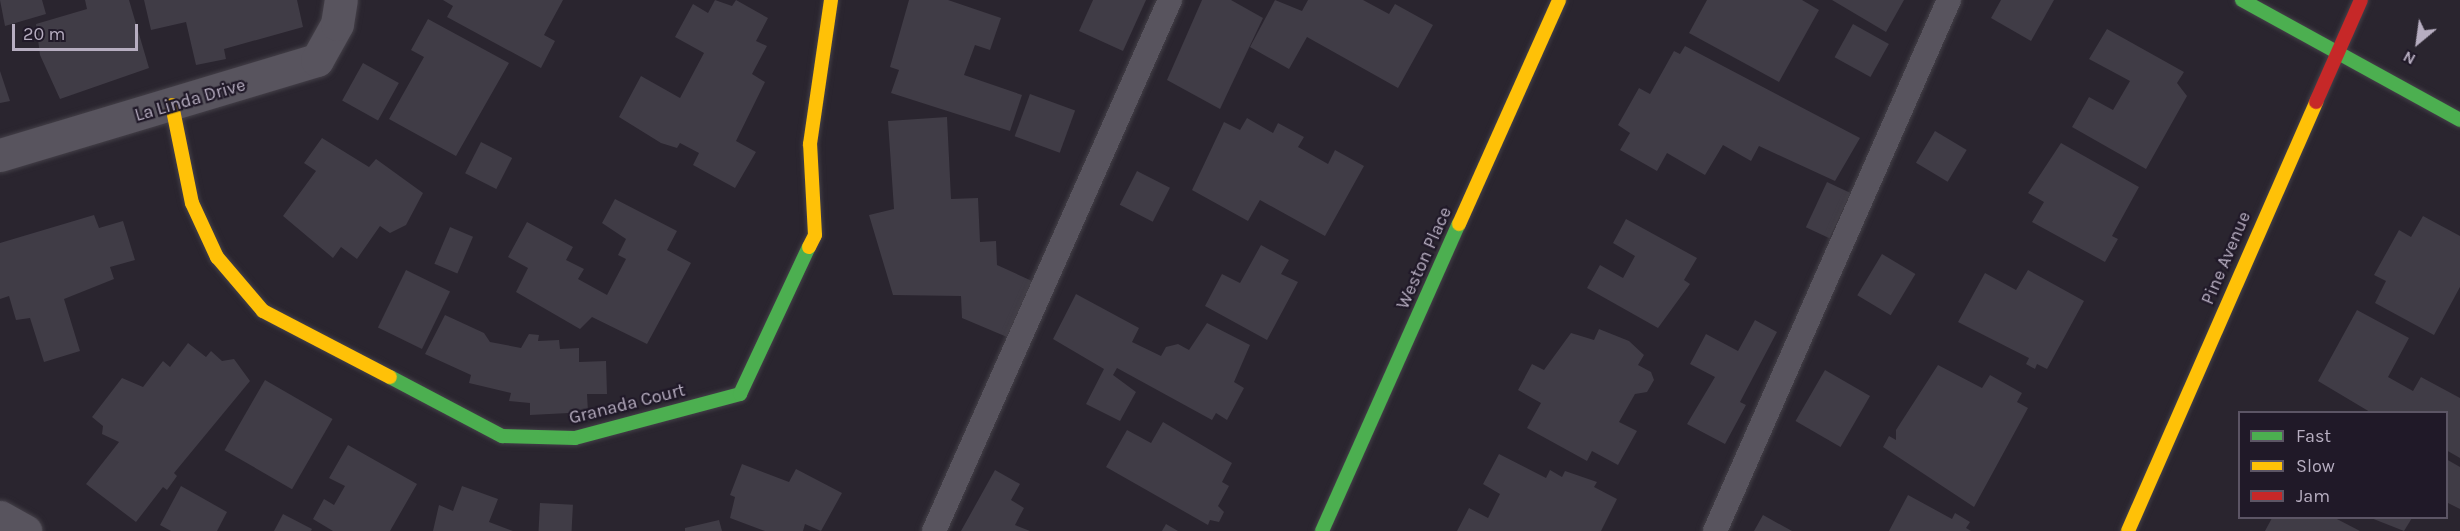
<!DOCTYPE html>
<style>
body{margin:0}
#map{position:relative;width:2460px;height:531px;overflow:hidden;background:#2a252f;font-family:Karla,sans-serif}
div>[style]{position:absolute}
.building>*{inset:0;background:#403c46;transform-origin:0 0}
.roads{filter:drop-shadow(0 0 2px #444048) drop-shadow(0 0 2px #444048)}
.lane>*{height:24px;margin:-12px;padding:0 12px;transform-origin:12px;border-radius:12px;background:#58545e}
.street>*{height:33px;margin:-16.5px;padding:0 16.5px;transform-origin:16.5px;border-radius:16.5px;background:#58545e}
.fast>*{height:14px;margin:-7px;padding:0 7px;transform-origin:7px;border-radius:7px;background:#4caf50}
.slow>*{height:14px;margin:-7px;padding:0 7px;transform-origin:7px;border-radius:7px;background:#ffc107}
.jam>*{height:14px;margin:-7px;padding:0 7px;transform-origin:7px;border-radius:7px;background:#c62828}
span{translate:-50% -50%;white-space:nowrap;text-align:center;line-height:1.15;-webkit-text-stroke:4.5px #201928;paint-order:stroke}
.street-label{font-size:18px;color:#b7aec1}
.legend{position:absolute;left:2238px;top:411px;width:210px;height:108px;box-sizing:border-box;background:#201928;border:2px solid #5c5565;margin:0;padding:8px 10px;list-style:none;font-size:18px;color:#b7aec1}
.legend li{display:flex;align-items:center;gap:12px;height:30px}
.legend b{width:30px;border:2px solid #5c5565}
.north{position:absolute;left:2388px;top:12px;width:60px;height:60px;-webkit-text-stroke:4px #201928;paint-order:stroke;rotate:209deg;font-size:16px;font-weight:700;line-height:24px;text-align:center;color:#b7aec1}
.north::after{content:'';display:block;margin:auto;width:21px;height:27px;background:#b7aec1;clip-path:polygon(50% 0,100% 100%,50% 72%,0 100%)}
.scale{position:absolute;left:12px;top:24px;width:126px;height:27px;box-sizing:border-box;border:3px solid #b7aec1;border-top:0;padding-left:8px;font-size:18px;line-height:21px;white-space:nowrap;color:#b7aec1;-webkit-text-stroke:4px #201928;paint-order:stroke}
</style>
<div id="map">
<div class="building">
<i style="clip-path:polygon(0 0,42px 0,46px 14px,5px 26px)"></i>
<i style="clip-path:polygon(85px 0,129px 0,149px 68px,60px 99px,40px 55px,36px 24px,87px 9px)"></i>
<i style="clip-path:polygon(144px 0,297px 0,303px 27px,224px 49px,226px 59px,196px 65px,186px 22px,151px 30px)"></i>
<i style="clip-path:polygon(443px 0,563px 0,544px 35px,555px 41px,541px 68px,447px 17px,453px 6px)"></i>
<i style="clip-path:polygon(715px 0,732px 6px,736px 0,768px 18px,756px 41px,767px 46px,752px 74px,765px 82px,736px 141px,756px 152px,735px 188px,693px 165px,699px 153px,680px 143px,677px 148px,661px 143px,619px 117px,641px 76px,680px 98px,704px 53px,675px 37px,693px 4px,708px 13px)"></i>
<i style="clip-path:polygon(909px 0,948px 0,1001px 18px,990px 50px,975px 45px,964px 75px,1022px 95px,1010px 131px,891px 93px,899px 70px,890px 67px)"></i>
<i style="clip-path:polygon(1093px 0,1146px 0,1123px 51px,1079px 31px)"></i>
<i style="clip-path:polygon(1202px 0,1231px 0,1263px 18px,1220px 109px,1167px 80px)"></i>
<i style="clip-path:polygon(1275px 0,1302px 11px,1308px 0,1363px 0,1389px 14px,1395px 4px,1433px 25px,1398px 88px,1307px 37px,1289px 69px,1250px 47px)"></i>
<i style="clip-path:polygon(1707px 0,1802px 0,1819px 10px,1779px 82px,1689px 33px)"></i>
<i style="clip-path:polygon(1832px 0,1904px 0,1886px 32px)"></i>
<i style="clip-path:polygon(2001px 0,2054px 0,2031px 41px,1991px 18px)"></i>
<i style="clip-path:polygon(428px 19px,509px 63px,456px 156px,389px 119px,424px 57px,411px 50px)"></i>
<i style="left:1853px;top:24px;width:41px;height:38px;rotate:29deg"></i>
<i style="clip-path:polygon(2107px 29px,2184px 72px,2177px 83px,2187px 96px,2146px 169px,2072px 127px,2089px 97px,2113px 110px,2130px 81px,2089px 59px)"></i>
<i style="clip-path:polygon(1685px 46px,1860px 138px,1835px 181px,1759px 146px,1751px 161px,1723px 145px,1705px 175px,1667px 153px,1657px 171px,1620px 150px,1630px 133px,1618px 125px,1639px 88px,1650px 94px,1674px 51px,1680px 54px)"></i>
<i style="left:363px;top:63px;width:41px;height:43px;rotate:29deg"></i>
<i style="clip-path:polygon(0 71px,10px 101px,0 103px)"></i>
<i style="left:1030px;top:94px;width:48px;height:45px;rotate:20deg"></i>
<i style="clip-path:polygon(947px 117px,951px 199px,978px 198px,980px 242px,996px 241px,997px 265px,1032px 281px,1007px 337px,962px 318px,961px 296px,893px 295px,869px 215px,894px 209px,888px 121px)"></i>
<i style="clip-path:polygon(1247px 118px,1273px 133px,1278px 123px,1304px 137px,1298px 147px,1328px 164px,1335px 150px,1364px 166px,1325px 236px,1260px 200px,1248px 221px,1192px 190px,1224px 122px,1240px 130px)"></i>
<i style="left:1935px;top:131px;width:37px;height:37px;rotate:31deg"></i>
<i style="clip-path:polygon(322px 138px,369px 167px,376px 159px,423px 193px,406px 225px,390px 233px,380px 226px,357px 259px,341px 247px,333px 258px,283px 216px,316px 171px,304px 163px)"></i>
<i style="left:481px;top:142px;width:35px;height:35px;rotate:27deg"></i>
<i style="clip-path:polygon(2061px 143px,2139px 187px,2112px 236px,2118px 239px,2105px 262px,2032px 222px,2044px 202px,2028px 193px)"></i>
<i style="left:1137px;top:171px;width:37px;height:38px;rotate:27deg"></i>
<i style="left:1827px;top:182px;width:26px;height:50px;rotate:25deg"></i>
<i style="clip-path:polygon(615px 199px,677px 231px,667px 250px,691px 263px,647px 344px,592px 317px,580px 329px,516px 292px,528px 268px,508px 257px,527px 222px,573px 247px,566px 260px,584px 269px,578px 279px,607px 295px,626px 259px,618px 255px,626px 239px,602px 223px)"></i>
<i style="clip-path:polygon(94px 215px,99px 228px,123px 221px,135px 260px,110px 267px,114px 279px,64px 299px,80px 351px,44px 362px,30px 318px,16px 320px,9px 296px,0 299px,0 243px)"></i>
<i style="clip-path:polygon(2423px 216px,2460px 236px,2460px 287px,2434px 335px,2375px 303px,2386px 281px,2374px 275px,2399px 230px,2411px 237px)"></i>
<i style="clip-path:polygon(1626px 219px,1697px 258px,1684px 280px,1690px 284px,1658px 328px,1587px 288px,1600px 265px,1623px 278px,1635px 256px,1613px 243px)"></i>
<i style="left:450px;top:227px;width:25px;height:40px;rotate:23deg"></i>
<i style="clip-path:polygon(1261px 245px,1289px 260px,1281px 274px,1298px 282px,1267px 340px,1205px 306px,1222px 274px,1240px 283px)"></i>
<i style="left:1882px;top:254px;width:39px;height:48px;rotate:31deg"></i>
<i style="left:406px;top:270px;width:49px;height:64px;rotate:26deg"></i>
<i style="clip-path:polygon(2028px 270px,2084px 301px,2047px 369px,2037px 364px,2035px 369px,2026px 364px,2029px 358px,1958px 322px,1985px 273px,2016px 290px)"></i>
<i style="clip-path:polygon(1076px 294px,1139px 328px,1132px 342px,1161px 356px,1166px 347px,1178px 344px,1189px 350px,1207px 323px,1250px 345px,1234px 382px,1244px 388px,1227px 420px,1216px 413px,1212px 420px,1117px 368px,1113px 375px,1136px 392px,1120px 421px,1086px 404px,1104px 369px,1053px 339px)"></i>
<i style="clip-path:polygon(2357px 310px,2409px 338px,2388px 377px,2413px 391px,2421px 377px,2460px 398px,2460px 458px,2446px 450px,2446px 412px,2370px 412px,2318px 381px)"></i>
<i style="clip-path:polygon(445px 315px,484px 333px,490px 342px,521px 348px,529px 334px,539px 335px,538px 341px,559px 340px,560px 349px,579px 348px,579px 362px,606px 361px,607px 394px,587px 394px,588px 412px,530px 415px,530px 403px,509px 401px,511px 393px,469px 383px,471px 375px,425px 354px)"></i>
<i style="clip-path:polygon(1755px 320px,1777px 332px,1740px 402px,1746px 405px,1725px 444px,1687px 424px,1715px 377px,1690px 364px,1706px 334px,1738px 351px)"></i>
<i style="clip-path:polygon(1599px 329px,1629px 341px,1644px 355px,1638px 365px,1651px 372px,1654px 380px,1647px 392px,1635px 394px,1619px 422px,1637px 431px,1618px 465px,1592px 451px,1587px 461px,1527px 428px,1541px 403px,1518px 390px,1532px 364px,1544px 370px,1571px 333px,1594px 340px)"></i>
<i style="clip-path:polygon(188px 343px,206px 357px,211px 351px,222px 361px,234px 359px,250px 381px,174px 473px,177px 476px,167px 490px,163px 487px,136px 522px,86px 484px,119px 442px,102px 434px,103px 426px,92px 417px,122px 378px,143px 387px,163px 361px,170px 367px)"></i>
<i style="clip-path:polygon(1938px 365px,1982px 388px,1990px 375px,2022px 393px,2017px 402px,2028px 408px,1974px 507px,1883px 447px,1889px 436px,1896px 440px,1896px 430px)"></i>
<i style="left:1825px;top:370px;width:52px;height:59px;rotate:30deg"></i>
<i style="left:265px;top:380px;width:78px;height:81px;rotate:30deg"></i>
<i style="clip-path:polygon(1163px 422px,1232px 463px,1222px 482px,1229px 486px,1218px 506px,1224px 512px,1219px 522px,1210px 520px,1208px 525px,1106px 467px,1127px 430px,1151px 443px)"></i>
<i style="clip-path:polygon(348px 445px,417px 484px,390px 531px,333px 531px,313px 519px,324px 499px,334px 505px,345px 486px,329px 478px)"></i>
<i style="clip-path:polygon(1499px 454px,1546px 478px,1550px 470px,1562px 477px,1565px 471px,1597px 482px,1594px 487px,1617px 499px,1601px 531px,1457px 531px,1469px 508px,1488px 518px,1500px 494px,1483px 484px)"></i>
<i style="clip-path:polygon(2446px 459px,2460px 467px,2460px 509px,2446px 502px)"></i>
<i style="clip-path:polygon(742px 464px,789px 482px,796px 469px,842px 493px,821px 531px,805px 524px,803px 531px,765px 531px,730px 518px,735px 497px,730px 495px)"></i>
<i style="clip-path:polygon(995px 470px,1020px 484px,1011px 500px,1024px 508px,1015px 525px,1030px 531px,961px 531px)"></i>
<i style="clip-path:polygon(181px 486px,227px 512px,217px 531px,171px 531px,160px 525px)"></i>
<i style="clip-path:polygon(462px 486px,498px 499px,489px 522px,513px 531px,433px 531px,439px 505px,453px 511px)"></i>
<i style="clip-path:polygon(1908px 495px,1952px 519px,1955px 513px,1970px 522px,1966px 528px,1971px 531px,1889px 531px)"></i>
<i style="left:540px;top:503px;width:33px;height:28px;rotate:3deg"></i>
<i style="clip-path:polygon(283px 514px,312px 529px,311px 531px,274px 531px)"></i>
<i style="clip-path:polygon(1763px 515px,1792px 531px,1754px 531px)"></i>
<i style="clip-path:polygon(2272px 518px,2335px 518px,2360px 531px,2265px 531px)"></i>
<i style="clip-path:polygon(2371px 518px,2412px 518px,2404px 531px)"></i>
<i style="clip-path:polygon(719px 520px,722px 531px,685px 531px,685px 528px)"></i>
<i style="clip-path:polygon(1166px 524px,1178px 531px,1162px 531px)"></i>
</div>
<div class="roads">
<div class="lane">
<i style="left:934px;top:531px;width:581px;rotate:-66.04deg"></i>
<i style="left:1715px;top:531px;width:580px;rotate:-66.22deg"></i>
</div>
<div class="street">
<i style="left:0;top:155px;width:331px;rotate:-16.7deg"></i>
<i style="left:317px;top:60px;width:41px;rotate:-60.9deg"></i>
<i style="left:337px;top:24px;width:24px;rotate:-81deg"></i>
<i style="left:0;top:517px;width:29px;rotate:29deg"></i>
</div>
<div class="fast">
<i style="left:2242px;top:0;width:249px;rotate:28.8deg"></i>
<i style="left:390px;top:377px;width:127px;rotate:27.8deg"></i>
<i style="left:502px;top:436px;width:73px;rotate:1.6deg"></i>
<i style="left:575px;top:438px;width:171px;rotate:-14.9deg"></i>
<i style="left:740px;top:394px;width:162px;rotate:-64.9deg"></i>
<i style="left:1322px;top:531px;width:336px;rotate:-66deg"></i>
</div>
<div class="slow">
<i style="left:172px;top:105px;width:100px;rotate:78.5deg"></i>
<i style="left:192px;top:203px;width:60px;rotate:65.2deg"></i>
<i style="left:217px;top:257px;width:71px;rotate:49.6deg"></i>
<i style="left:263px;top:311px;width:143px;rotate:27.5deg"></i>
<i style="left:1459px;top:224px;width:245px;rotate:-65.9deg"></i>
<i style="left:809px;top:247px;width:13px;rotate:-63deg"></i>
<i style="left:815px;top:235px;width:91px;rotate:-93.1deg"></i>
<i style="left:810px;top:144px;width:146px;rotate:-81.7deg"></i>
<i style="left:2128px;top:531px;width:468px;rotate:-66.3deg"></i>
</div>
<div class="jam">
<i style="left:2316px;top:102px;width:111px;rotate:-66.2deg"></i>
</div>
</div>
<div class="street-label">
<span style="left:190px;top:100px;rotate:-16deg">La Linda Drive</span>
<span style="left:1424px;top:258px;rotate:-66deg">Weston Place</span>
<span style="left:2226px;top:258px;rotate:-67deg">Pine Avenue</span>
<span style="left:627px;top:404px;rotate:-14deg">Granada Court</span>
</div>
<ul class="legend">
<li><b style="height:8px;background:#4caf50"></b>Fast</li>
<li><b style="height:8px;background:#ffc107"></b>Slow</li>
<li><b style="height:8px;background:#c62828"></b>Jam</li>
</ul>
<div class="north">N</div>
<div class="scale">20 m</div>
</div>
